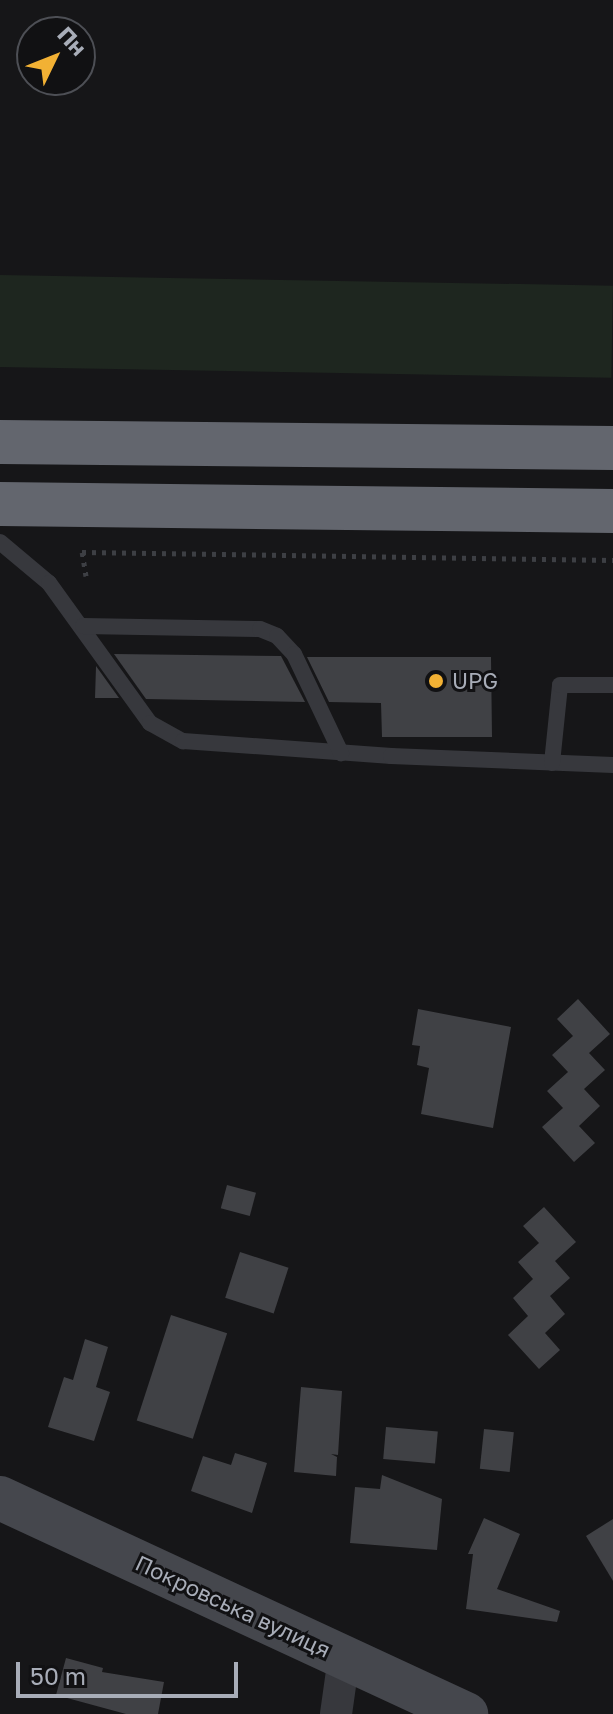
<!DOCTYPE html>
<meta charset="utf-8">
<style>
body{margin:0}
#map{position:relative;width:613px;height:1714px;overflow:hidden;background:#161618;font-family:"Golos Text",sans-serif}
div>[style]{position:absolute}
.green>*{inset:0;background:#1e261f;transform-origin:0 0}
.building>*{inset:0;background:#404145;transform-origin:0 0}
.path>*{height:5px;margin-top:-2.5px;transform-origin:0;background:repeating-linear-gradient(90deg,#3d3f44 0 4px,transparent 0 10px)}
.lane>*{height:16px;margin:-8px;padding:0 8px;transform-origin:8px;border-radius:8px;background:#37383d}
.street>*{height:32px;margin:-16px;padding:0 16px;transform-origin:16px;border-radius:16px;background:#37383d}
.secondary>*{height:44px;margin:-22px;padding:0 22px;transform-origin:22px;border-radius:22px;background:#45474d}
.highway>*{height:44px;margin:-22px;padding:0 22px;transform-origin:22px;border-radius:22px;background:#63666e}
.dots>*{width:22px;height:22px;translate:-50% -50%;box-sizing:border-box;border:4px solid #111113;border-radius:50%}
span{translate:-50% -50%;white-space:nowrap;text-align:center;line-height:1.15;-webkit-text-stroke:6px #111113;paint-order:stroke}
.poi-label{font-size:22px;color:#a8adb8}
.left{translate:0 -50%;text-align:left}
.street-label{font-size:22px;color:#a8adb8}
.north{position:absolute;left:16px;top:16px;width:80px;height:80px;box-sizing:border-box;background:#111113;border:2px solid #4d4f55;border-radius:50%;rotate:47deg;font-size:22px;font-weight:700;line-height:32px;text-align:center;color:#a8adb8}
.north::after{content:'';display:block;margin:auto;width:28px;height:36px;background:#f2b134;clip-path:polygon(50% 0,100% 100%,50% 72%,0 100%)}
.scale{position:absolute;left:16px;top:1662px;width:222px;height:36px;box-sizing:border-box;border:4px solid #a8adb8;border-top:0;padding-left:10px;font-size:24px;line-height:28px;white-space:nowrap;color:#a8adb8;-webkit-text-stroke:6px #111113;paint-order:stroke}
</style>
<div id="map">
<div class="green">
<i style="left:0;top:275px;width:613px;height:92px;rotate:1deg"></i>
</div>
<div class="building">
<i style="clip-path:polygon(114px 654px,281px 656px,305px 702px,146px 699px)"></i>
<i style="clip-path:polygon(307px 657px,491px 657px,492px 737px,382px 737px,381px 703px,329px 702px)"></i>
<i style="clip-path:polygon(96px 666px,119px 698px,95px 698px)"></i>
<i style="clip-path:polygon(578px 999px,610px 1034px,589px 1053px,605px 1070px,584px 1089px,600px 1106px,579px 1126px,595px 1143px,574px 1162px,542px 1127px,563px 1108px,547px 1091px,568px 1072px,552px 1055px,573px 1036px,557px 1019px)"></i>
<i style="clip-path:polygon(418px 1009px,511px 1027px,493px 1128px,421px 1114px,429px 1068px,417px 1065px,420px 1046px,412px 1045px)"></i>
<i style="left:227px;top:1185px;width:30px;height:24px;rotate:15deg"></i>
<i style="clip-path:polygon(544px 1207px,576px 1242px,555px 1261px,570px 1278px,550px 1296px,565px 1314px,545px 1333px,560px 1350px,539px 1369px,508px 1335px,528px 1316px,513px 1298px,533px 1279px,518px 1262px,539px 1243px,523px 1226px)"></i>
<i style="left:240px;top:1252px;width:51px;height:48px;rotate:18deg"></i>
<i style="left:171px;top:1315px;width:59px;height:111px;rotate:18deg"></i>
<i style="clip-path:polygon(85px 1339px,108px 1347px,96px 1387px,110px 1392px,94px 1441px,48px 1427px,64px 1377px,73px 1380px)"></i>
<i style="clip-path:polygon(301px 1387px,342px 1391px,338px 1455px,331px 1454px,337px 1457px,336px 1476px,294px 1472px)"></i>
<i style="left:386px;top:1427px;width:52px;height:32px;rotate:5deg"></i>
<i style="left:484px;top:1429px;width:30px;height:40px;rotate:6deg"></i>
<i style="clip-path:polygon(235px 1453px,267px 1463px,252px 1513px,191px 1491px,203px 1456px,231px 1465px)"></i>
<i style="clip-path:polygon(382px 1475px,442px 1499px,437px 1550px,350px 1543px,355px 1487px,380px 1489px)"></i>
<i style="clip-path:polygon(484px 1518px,520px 1534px,497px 1589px,560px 1611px,557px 1622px,466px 1609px,473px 1554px,468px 1554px)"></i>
<i style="clip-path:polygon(613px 1519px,613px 1581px,586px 1536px)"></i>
<i style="clip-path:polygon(66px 1658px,103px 1668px,102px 1672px,164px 1682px,158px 1714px,126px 1714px,56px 1695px)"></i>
</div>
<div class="path">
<i style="left:86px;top:576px;width:24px;rotate:-99deg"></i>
<i style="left:82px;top:552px;width:531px;rotate:0.86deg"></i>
</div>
<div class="lane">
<i style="left:0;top:542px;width:64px;rotate:39.9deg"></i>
<i style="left:49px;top:583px;width:173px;rotate:54.2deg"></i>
<i style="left:150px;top:723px;width:38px;rotate:29deg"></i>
<i style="left:183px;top:741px;width:209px;rotate:4.1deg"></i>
<i style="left:391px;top:756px;width:222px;rotate:2.3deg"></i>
<i style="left:83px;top:626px;width:177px;rotate:1deg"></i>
<i style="left:260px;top:629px;width:18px;rotate:22deg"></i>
<i style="left:277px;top:636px;width:25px;rotate:47deg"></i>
<i style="left:294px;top:654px;width:110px;rotate:64.6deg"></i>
<i style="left:552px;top:763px;width:78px;rotate:-84.1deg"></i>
<i style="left:560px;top:685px;width:53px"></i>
</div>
<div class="street">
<i style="left:336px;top:1714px;width:58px;rotate:-82deg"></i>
</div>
<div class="secondary">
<i style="left:0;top:1498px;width:514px;rotate:24.87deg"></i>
</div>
<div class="highway">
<i style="left:0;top:442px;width:613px;rotate:0.56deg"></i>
<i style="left:0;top:504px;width:613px;rotate:0.65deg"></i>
</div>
<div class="dots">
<i style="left:436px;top:681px;background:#f2b134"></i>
</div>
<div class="poi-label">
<span class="left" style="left:452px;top:681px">UPG</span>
</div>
<div class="street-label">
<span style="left:233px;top:1606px;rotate:25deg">Покровська вулиця</span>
</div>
<div class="north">Пн</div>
<div class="scale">50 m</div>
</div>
